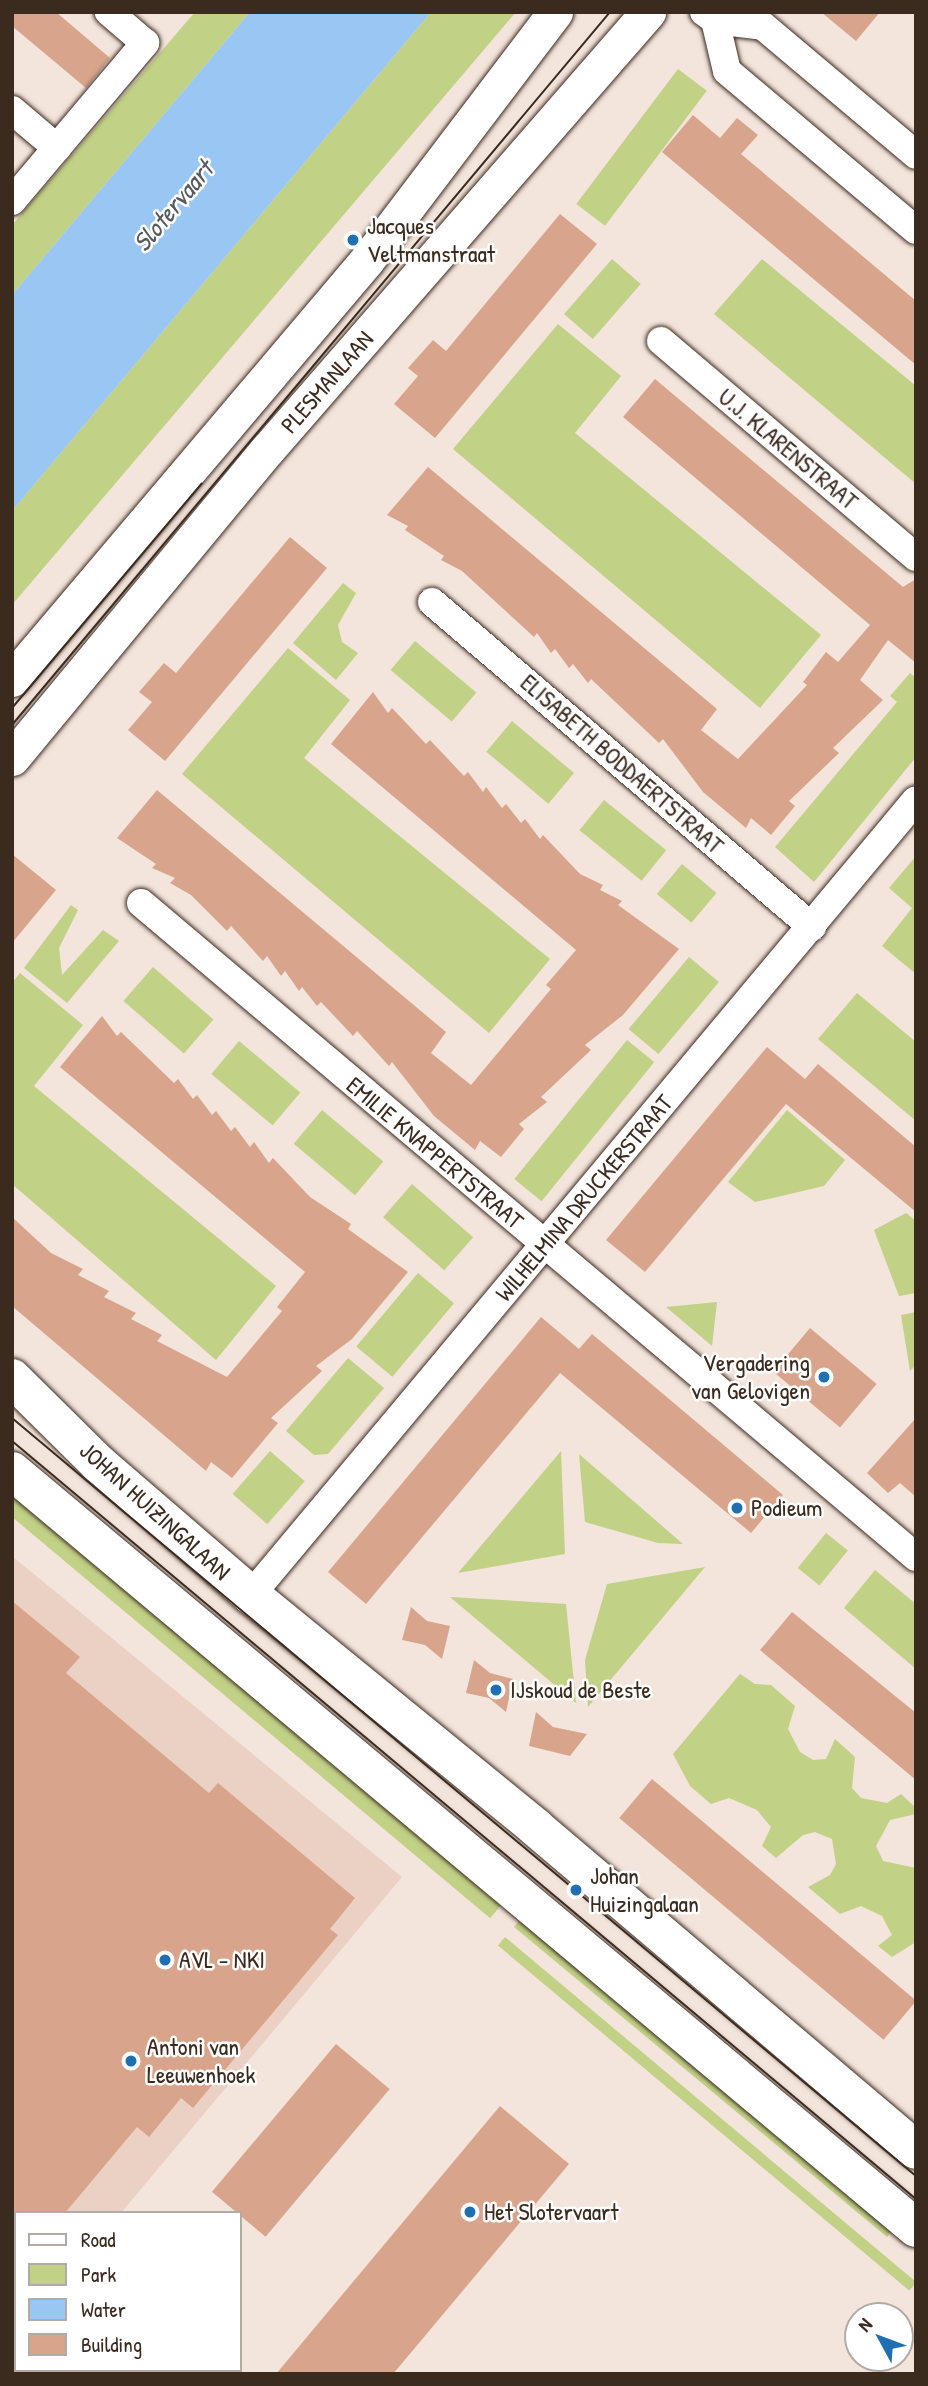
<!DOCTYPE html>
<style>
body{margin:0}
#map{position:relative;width:928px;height:2386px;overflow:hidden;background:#f3e4dc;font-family:"Patrick Hand",sans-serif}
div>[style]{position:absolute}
.built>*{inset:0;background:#ebd1c4}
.green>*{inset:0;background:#c1d186;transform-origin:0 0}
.water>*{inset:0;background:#99c6f3}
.building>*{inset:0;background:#d8a58c;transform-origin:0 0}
.roads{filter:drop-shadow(0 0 2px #3b2a1e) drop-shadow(0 0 2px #3b2a1e)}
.minor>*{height:28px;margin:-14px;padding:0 14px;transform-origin:14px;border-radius:14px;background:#fff}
.tertiary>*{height:35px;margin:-17.5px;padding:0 17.5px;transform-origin:17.5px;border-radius:17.5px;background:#fff}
.secondary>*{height:38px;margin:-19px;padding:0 19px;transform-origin:19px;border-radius:19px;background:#fff}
.tram>*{height:2px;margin:-1px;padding:0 1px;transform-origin:1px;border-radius:1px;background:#3b2a1e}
.dots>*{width:19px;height:19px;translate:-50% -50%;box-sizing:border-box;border:4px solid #fff;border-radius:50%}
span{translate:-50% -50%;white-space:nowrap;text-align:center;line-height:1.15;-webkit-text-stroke:5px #fff;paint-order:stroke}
.poi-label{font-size:24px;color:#3b2a1e}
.left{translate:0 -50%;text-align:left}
.right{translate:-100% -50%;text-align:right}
.street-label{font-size:24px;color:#3b2a1e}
.water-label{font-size:26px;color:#57595e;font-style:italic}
.frame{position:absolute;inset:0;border:14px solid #3b2a1e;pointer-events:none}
.legend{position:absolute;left:14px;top:2211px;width:228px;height:161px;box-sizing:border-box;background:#fff;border:2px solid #b1aaa5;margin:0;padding:9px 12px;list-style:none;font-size:21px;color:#3b2a1e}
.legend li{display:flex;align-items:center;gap:14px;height:35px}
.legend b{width:35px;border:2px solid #b1aaa5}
.north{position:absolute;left:844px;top:2302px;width:70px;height:70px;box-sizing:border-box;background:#fff;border:2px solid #b1aaa5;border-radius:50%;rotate:311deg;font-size:19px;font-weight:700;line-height:28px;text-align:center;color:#3b2a1e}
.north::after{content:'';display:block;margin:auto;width:24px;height:32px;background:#1f6fb2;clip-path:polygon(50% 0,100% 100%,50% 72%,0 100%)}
</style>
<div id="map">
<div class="built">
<i style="clip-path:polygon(12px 1556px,402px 1877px,121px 2213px,16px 2213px,12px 2342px)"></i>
</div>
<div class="green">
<i style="clip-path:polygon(195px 12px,250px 12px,12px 295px,12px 225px)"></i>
<i style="clip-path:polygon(431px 12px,516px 12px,12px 605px,12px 511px)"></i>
<i style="left:678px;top:69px;width:36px;height:169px;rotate:37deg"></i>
<i style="left:612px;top:259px;width:38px;height:73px;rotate:41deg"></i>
<i style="clip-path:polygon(762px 259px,916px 386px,916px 484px,714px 314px)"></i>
<i style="clip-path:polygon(558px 324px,621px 376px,575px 433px,821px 635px,760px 708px,453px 449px)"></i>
<i style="clip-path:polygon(343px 583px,356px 593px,338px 625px,342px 642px,358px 653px,336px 680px,293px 643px)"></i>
<i style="left:415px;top:641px;width:80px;height:38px;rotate:40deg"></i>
<i style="clip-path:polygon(288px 648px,350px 700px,304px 758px,550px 959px,489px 1033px,182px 774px)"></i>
<i style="clip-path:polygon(910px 673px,916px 678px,916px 757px,814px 882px,775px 847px,897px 702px,890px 696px)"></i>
<i style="left:512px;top:721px;width:81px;height:40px;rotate:40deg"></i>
<i style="left:604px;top:800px;width:80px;height:39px;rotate:39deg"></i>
<i style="clip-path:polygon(916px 856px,916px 974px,882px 946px,912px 908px,889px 888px)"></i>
<i style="left:682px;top:864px;width:45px;height:39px;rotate:40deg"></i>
<i style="clip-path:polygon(71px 905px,78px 910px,59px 948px,62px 975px,103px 930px,119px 941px,67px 1003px,24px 968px)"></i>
<i style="left:689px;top:957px;width:39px;height:94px;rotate:40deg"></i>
<i style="left:153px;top:967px;width:80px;height:45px;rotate:41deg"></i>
<i style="clip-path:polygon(20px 973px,83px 1025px,34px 1086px,276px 1286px,216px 1360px,12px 1184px,12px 983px)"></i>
<i style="clip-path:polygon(857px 993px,916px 1042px,916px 1121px,818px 1039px)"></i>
<i style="left:627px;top:1040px;width:35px;height:179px;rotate:39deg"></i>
<i style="left:239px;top:1041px;width:80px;height:43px;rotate:40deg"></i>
<i style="left:322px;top:1110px;width:80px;height:44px;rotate:40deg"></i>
<i style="clip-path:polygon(787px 1110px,845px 1160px,824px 1186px,755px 1202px,728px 1182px)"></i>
<i style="left:412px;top:1184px;width:81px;height:44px;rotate:41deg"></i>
<i style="clip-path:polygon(906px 1213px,916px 1221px,916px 1293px,899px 1296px,874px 1230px)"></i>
<i style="left:418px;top:1273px;width:47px;height:96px;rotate:40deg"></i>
<i style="clip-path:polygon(717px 1302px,712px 1346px,666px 1307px)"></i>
<i style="clip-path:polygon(916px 1312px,916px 1365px,910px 1371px,901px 1315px)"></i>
<i style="clip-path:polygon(348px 1358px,384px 1388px,328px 1454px,314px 1455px,286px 1431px)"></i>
<i style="left:270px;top:1451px;width:46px;height:57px;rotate:41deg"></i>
<i style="clip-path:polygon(561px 1451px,565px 1554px,458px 1573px)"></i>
<i style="clip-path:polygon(579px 1454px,683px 1544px,658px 1543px,585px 1522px)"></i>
<i style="left:12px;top:1483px;width:646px;height:26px;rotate:40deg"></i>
<i style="left:826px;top:1533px;width:28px;height:45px;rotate:39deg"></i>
<i style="clip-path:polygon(705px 1567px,588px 1707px,585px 1660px,607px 1584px)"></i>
<i style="clip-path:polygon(875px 1570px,916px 1604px,916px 1669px,844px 1608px)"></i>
<i style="clip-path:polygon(450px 1597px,566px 1604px,576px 1703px)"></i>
<i style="clip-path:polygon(740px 1674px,755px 1684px,771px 1685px,795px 1706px,788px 1729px,800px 1752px,813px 1760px,826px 1759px,835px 1739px,855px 1757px,852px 1788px,861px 1798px,887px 1803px,901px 1794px,916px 1808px,916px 1814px,890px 1820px,876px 1846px,883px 1861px,916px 1868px,916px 1942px,892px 1957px,878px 1946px,892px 1935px,882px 1916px,861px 1906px,840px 1914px,808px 1887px,830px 1875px,836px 1864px,832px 1839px,815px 1832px,803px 1835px,776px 1858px,762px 1846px,771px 1827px,757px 1810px,729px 1798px,711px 1804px,690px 1786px,673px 1754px)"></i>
<i style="clip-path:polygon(526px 1912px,896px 2225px,887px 2237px,514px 1927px)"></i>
<i style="left:505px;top:1937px;width:537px;height:11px;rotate:40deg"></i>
</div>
<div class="water">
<i style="clip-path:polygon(250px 12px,431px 12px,12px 511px,12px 295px)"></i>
</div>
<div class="building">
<i style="clip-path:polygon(12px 12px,56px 12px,110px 58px,86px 88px,12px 26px)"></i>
<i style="clip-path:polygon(821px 12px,880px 12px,856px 41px)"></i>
<i style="clip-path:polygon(693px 115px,720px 138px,737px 118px,758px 135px,741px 154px,916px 301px,916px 365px,662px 152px)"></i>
<i style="clip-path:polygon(560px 214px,597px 244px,435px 438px,394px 404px,418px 376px,408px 368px,433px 340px,446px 351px)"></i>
<i style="clip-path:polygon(655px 379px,903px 587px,916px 579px,916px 663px,888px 640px,860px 680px,883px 700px,833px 748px,839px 753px,789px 801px,795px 806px,771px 835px,751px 818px,746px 828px,703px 792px,663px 739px,659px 743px,591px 679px,588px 683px,573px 664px,569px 668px,555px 649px,551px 653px,537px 633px,534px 637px,462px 571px,441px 560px,444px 556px,405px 530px,408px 526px,387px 515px,428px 467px,717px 709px,701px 730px,738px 759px,807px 685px,803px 682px,826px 652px,838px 662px,870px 625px,623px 417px)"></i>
<i style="clip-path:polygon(290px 537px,327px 568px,165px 761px,128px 730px,152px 702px,139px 692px,164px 663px,176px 673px)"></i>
<i style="clip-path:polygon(373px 692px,388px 713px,392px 708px,426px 744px,430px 740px,464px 776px,468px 772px,483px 792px,486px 787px,502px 808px,506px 804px,521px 823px,525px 819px,540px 839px,543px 835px,580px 874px,603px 885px,600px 890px,622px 901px,618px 905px,679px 949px,623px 1015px,585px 1045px,591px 1050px,541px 1097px,547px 1102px,519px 1124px,524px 1129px,501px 1157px,480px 1141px,475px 1150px,434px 1116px,392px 1062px,389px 1066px,357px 1031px,353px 1036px,321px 1002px,317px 1006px,302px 987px,299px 991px,285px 971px,281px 976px,267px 956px,263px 961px,231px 926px,227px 931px,191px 895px,170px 883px,175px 878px,152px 868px,156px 864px,117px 838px,157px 790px,446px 1032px,431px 1053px,471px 1085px,551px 989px,546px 985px,576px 950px,331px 744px)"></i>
<i style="clip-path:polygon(12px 854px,56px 890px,12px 943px)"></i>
<i style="clip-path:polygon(102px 1016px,117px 1036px,121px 1032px,174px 1083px,178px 1079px,193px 1099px,197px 1095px,212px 1115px,216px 1111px,231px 1131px,235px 1127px,250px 1147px,254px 1142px,269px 1163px,273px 1158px,310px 1197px,351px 1224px,348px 1229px,408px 1272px,352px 1339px,316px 1366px,322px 1371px,271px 1418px,278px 1423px,232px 1478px,211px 1462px,206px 1471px,12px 1306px,12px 1217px,51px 1253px,83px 1269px,78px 1275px,109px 1291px,104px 1297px,136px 1313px,131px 1319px,162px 1335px,157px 1341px,227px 1377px,282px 1311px,277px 1307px,305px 1272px,60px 1067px)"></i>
<i style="clip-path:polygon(767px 1047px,805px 1079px,818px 1064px,916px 1147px,916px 1212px,786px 1104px,645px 1272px,606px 1240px)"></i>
<i style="clip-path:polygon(541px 1317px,579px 1349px,592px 1334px,783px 1495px,751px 1533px,560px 1373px,366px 1604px,328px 1572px)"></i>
<i style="left:810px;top:1328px;width:87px;height:57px;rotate:40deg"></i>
<i style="clip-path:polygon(916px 1418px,916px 1497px,900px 1483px,888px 1493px,867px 1473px)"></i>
<i style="clip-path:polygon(12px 1601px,80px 1657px,66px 1673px,209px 1793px,218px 1783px,355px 1898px,330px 1929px,338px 1935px,193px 2108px,181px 2098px,149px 2137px,137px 2127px,65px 2213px,12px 2213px)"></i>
<i style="clip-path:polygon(411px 1607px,427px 1621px,450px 1626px,442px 1659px,425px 1645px,402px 1640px)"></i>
<i style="clip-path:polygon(792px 1612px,916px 1713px,916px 1780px,760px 1650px)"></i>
<i style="clip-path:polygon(474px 1660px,490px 1673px,513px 1679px,506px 1712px,489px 1698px,466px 1693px)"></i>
<i style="clip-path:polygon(536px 1712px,553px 1727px,587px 1734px,570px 1756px,529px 1746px)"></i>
<i style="left:652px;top:1779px;width:345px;height:51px;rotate:40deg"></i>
<i style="left:336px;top:2044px;width:70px;height:193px;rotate:40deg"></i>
<i style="clip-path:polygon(500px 2106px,569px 2164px,393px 2374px,276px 2374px)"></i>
</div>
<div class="roads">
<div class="minor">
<i style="left:704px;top:12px;width:14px;rotate:36deg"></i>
<i style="left:715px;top:20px;width:48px;rotate:7.1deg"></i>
<i style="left:763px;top:26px;width:200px;rotate:40.1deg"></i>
<i style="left:715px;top:20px;width:52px;rotate:76.8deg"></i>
<i style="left:727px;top:71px;width:247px;rotate:40.1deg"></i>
<i style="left:12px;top:110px;width:59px;rotate:40.2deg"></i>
<i style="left:12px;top:201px;width:207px;rotate:-49.9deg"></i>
<i style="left:145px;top:43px;width:48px;rotate:-139.3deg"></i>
<i style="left:661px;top:341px;width:334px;rotate:40.3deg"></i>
<i style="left:432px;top:602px;width:500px;rotate:40.54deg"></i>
<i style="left:141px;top:903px;width:1014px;rotate:40.16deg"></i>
<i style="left:251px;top:1595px;width:1036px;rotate:-50.09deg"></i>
</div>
<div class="tertiary">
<i style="left:12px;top:679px;width:549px;rotate:-49.73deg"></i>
<i style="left:367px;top:260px;width:311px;rotate:-52.8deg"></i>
<i style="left:12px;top:758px;width:400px;rotate:-50.4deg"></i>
<i style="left:267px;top:450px;width:581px;rotate:-48.98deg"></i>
</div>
<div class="secondary">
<i style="left:12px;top:1378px;width:122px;rotate:44.7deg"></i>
<i style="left:99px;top:1464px;width:201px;rotate:40.8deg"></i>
<i style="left:251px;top:1595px;width:367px;rotate:39.2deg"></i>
<i style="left:535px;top:1827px;width:499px;rotate:40.3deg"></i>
<i style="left:12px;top:1471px;width:1179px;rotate:39.94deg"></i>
</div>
</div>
<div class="tram">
<i style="left:12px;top:708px;width:294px;rotate:-49.8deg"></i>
<i style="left:12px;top:725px;width:931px;rotate:-50.01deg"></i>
<i style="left:12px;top:1418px;width:1180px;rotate:39.98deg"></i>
<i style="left:12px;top:1441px;width:1180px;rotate:39.98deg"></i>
</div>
<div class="dots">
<i style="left:353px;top:240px;background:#1f6fb2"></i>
<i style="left:824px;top:1377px;background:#1f6fb2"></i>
<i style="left:737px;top:1508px;background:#1f6fb2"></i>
<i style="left:496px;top:1690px;background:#1f6fb2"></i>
<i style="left:576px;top:1890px;background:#1f6fb2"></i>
<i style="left:165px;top:1960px;background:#1f6fb2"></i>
<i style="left:131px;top:2061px;background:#1f6fb2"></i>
<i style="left:470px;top:2212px;background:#1f6fb2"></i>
</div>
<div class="poi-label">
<span class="left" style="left:367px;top:240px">Jacques<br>Veltmanstraat</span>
<span class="right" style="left:810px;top:1377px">Vergadering<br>van Gelovigen</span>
<span class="left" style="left:751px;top:1508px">Podieum</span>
<span class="left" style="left:510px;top:1690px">IJskoud de Beste</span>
<span class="left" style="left:590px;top:1890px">Johan<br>Huizingalaan</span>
<span class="left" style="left:179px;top:1960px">AVL - NKI</span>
<span class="left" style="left:147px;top:2061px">Antoni van<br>Leeuwenhoek</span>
<span class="left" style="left:484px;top:2212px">Het Slotervaart</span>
</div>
<div class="street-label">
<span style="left:327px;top:382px;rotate:-49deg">PLESMANLAAN</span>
<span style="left:788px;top:449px;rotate:40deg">U.J. KLARENSTRAAT</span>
<span style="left:622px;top:764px;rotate:41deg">ELISABETH BODDAERTSTRAAT</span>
<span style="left:435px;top:1153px;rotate:40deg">EMILIE KNAPPERTSTRAAT</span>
<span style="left:584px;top:1198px;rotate:-50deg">WILHELMINA DRUCKERSTRAAT</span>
<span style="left:155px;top:1511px;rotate:42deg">JOHAN HUIZINGALAAN</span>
</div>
<div class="water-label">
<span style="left:173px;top:206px;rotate:-50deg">Slotervaart</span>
</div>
<div class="frame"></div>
<ul class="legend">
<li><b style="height:9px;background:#fff"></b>Road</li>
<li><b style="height:19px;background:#c1d186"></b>Park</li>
<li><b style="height:19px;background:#99c6f3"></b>Water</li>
<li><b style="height:19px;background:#d8a58c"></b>Building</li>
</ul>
<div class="north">N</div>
</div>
